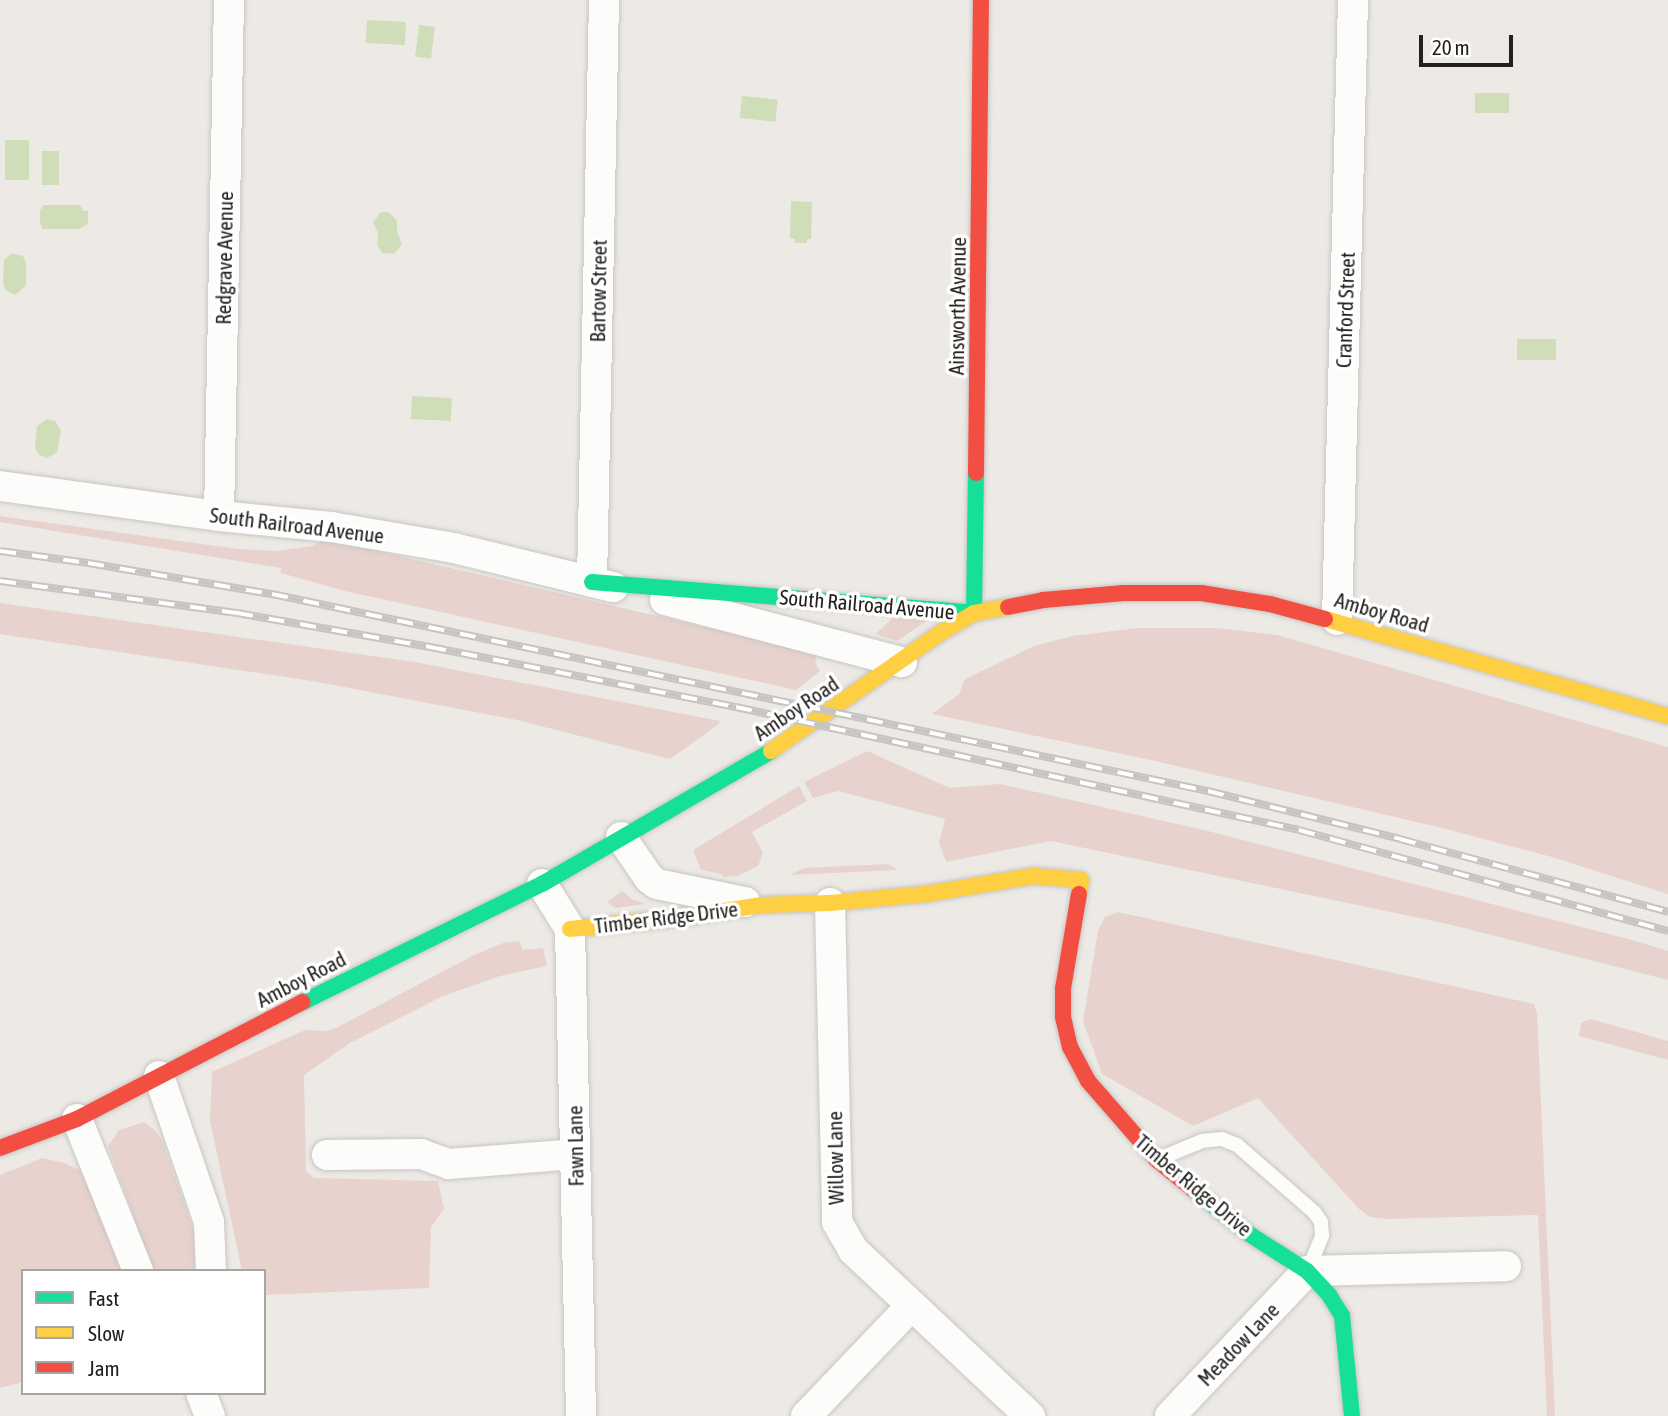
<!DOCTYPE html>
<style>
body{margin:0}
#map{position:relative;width:1668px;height:1416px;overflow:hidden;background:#edeae6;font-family:"Asap Condensed",sans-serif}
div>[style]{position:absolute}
.green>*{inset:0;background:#e7d2cd}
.water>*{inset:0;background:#d0ddb9;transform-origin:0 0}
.roads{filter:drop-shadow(0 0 2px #c8c6c3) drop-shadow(0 0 2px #c8c6c3)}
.lane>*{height:14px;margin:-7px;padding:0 7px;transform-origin:7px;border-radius:7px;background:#fcfcfb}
.street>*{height:30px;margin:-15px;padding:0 15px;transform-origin:15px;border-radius:15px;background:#fcfcfb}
.fast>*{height:16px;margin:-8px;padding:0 8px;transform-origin:8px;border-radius:8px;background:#16e098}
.slow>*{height:16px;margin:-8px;padding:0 8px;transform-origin:8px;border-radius:8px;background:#ffcf43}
.jam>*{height:16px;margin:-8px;padding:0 8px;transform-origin:8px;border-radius:8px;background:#f24e42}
.rail>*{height:8px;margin-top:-4px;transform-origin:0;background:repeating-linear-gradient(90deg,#fff 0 16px,#c6c5c4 0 32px);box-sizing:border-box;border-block:2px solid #c6c5c4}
span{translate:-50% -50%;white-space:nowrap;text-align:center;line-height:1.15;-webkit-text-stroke:7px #fff;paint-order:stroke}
.street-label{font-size:21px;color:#23211e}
.legend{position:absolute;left:21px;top:1269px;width:245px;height:126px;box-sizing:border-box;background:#fff;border:2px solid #a7a6a5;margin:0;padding:9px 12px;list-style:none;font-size:21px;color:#23211e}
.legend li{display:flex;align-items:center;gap:14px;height:35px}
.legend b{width:35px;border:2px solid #a7a6a5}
.scale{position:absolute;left:1419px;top:35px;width:94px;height:32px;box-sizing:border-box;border:4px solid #23211e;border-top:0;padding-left:9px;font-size:21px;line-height:24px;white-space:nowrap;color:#23211e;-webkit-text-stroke:5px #fff;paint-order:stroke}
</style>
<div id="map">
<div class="green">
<i style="clip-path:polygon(0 516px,238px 549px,276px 551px,313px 546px,325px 539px,817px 653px,815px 662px,820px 671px,796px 690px,345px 591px,281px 573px,281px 568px,0 522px)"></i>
<i style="clip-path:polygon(0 603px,415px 662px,720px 721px,719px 724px,670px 759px,517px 720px,318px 682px,0 634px)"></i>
<i style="clip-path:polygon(892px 618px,928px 620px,897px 641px,876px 634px)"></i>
<i style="clip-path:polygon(1138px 628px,1216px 628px,1277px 635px,1668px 747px,1668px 894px,1552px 857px,1442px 828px,1151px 760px,932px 714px,959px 694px,965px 679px,1034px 646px,1072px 636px)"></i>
<i style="clip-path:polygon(867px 751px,950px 788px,1000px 784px,1208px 831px,1632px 940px,1668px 951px,1668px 980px,1448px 924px,1051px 841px,946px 862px,939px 843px,945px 819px,838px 791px,813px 798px,804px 782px)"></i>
<i style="clip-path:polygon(799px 786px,807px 801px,752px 832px,763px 853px,758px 866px,738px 876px,723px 877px,722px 874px,701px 870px,693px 850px)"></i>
<i style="clip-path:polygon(888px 864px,898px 870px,789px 875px,804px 868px)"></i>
<i style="clip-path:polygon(622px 891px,632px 899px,645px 904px,615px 908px,607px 902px)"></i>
<i style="clip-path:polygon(1118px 912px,1534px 1004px,1537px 1013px,1555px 1416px,1547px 1416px,1538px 1215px,1385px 1219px,1370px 1217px,1359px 1209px,1258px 1098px,1193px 1126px,1102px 1074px,1083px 1021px,1098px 931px,1105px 917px)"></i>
<i style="clip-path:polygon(519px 941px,523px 950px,543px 948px,547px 966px,500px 976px,443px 996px,350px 1043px,304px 1075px,306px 1171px,314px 1178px,438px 1181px,444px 1209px,431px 1227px,429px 1288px,264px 1295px,264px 1271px,242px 1271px,210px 1121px,212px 1072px,305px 1030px,326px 1031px,338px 1027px,476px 954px,503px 943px)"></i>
<i style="clip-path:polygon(1591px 1019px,1668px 1041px,1668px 1060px,1579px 1036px,1581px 1023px)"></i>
<i style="clip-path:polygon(144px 1122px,156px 1131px,162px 1140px,198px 1242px,202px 1271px,153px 1271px,108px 1146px,119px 1130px)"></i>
<i style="clip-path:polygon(42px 1158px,65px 1163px,79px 1170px,88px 1181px,122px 1271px,23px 1271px,23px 1382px,0 1388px,0 1175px)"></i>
</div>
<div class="water">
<i style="left:367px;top:20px;width:39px;height:23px;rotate:3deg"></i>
<i style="left:419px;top:25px;width:16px;height:32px;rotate:7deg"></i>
<i style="left:1475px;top:93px;width:34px;height:20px"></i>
<i style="left:742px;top:96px;width:36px;height:22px;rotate:6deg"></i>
<i style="left:29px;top:140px;width:40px;height:24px;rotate:90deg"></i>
<i style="left:42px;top:151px;width:17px;height:34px"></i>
<i style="clip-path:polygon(791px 201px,812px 202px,811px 239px,807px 239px,807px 243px,795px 243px,795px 239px,790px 238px)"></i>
<i style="clip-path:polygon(44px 205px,80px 205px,83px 211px,88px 211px,88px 224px,79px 229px,43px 229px,40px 224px,40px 210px)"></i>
<i style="clip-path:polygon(381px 212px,389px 212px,397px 221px,397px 232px,402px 244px,394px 254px,382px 253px,377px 245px,378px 233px,373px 222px)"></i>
<i style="clip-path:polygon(12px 253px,23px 256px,26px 263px,26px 286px,15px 295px,5px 290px,3px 282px,4px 260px)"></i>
<i style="left:1517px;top:339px;width:39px;height:21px"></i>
<i style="left:412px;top:396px;width:40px;height:23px;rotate:3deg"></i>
<i style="clip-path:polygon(47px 419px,55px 421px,61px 431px,57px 453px,47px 458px,39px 455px,35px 448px,37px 426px)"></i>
</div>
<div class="roads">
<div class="lane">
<i style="left:1161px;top:1158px;width:44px;rotate:-22.5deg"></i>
<i style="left:1202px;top:1141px;width:20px;rotate:-6deg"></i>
<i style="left:1222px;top:1139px;width:16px;rotate:22deg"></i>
<i style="left:1237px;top:1145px;width:102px;rotate:41deg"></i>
<i style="left:1314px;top:1212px;width:12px;rotate:55deg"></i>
<i style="left:1321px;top:1222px;width:14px;rotate:86deg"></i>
<i style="left:1322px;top:1236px;width:37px;rotate:112deg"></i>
</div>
<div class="street">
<i style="left:0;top:486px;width:221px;rotate:7.8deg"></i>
<i style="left:219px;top:516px;width:113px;rotate:5.6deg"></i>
<i style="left:331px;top:527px;width:125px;rotate:9.7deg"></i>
<i style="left:454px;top:548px;width:164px;rotate:13.8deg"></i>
<i style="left:219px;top:516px;width:516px;rotate:-88.89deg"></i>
<i style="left:592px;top:582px;width:582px;rotate:-88.82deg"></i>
<i style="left:665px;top:600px;width:245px;rotate:14.7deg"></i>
<i style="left:1337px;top:620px;width:620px;rotate:-88.52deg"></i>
<i style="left:621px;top:837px;width:50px;rotate:55.7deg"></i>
<i style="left:649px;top:878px;width:10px;rotate:37deg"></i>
<i style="left:657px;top:884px;width:90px;rotate:11.6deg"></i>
<i style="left:542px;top:884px;width:53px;rotate:58.1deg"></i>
<i style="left:570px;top:929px;width:487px;rotate:88.7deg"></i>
<i style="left:830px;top:903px;width:319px;rotate:88.7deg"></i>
<i style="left:837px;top:1222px;width:32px;rotate:60deg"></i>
<i style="left:853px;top:1250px;width:243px;rotate:43.2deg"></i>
<i style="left:159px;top:1076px;width:154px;rotate:71.1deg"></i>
<i style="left:209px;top:1222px;width:49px;rotate:87.7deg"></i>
<i style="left:77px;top:1119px;width:164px;rotate:68.1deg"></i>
<i style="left:327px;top:1155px;width:94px;rotate:-0.6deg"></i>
<i style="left:421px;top:1154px;width:30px;rotate:20deg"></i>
<i style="left:449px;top:1164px;width:126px;rotate:-4.5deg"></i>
<i style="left:201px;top:1393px;width:25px;rotate:69deg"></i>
<i style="left:806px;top:1416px;width:153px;rotate:-46.3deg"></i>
<i style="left:1170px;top:1416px;width:199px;rotate:-46.6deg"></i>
<i style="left:1307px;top:1271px;width:199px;rotate:-1.4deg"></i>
</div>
<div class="fast">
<i style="left:592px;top:582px;width:383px;rotate:4.6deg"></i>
<i style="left:974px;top:613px;width:140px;rotate:-89.2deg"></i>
<i style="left:303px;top:1002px;width:267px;rotate:-26.3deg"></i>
<i style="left:542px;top:884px;width:265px;rotate:-30.1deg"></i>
<i style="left:1194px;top:1190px;width:67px;rotate:38.9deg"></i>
<i style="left:1246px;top:1232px;width:72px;rotate:32.6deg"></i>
<i style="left:1307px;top:1271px;width:33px;rotate:47deg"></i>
<i style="left:1329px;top:1295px;width:25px;rotate:58deg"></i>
<i style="left:1342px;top:1316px;width:100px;rotate:84.3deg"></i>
</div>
<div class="slow">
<i style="left:1325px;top:619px;width:356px;rotate:15.8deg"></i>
<i style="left:771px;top:751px;width:203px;rotate:-34.9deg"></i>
<i style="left:937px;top:635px;width:43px;rotate:-30.7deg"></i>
<i style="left:974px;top:613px;width:35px;rotate:-10deg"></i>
<i style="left:570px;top:929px;width:117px;rotate:-5.9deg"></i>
<i style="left:686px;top:917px;width:77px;rotate:-9deg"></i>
<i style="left:762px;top:905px;width:68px;rotate:-1.7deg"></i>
<i style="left:830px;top:903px;width:96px;rotate:-5.4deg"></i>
<i style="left:926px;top:894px;width:109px;rotate:-9.5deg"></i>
<i style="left:1034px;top:876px;width:47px;rotate:4.9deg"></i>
<i style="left:1081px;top:880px;width:14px;rotate:98deg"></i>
</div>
<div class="jam">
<i style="left:976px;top:473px;width:473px;rotate:-89.4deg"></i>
<i style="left:1008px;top:607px;width:36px;rotate:-11deg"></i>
<i style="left:1043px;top:600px;width:81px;rotate:-4.9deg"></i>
<i style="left:1124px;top:593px;width:77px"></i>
<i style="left:1201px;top:593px;width:70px;rotate:9.1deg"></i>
<i style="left:1270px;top:604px;width:57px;rotate:15.3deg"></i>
<i style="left:1079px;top:894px;width:96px;rotate:99.6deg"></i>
<i style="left:1063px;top:989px;width:28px;rotate:90deg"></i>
<i style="left:1063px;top:1017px;width:31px;rotate:77deg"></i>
<i style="left:1070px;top:1047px;width:38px;rotate:62deg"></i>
<i style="left:1088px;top:1081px;width:105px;rotate:48.9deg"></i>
<i style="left:1157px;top:1160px;width:48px;rotate:39deg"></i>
<i style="left:0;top:1148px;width:82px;rotate:-20.6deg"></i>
<i style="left:77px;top:1119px;width:254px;rotate:-27.4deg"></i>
</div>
</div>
<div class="rail">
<i style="left:0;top:551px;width:89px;rotate:7.8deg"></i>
<i style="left:88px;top:563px;width:187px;rotate:9.6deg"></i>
<i style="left:272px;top:594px;width:957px;rotate:11.89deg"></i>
<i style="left:1208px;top:791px;width:198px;rotate:14deg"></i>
<i style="left:1400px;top:839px;width:278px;rotate:15.2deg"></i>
<i style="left:0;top:581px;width:239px;rotate:7.7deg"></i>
<i style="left:237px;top:613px;width:196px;rotate:10deg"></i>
<i style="left:430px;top:647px;width:312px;rotate:11.1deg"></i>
<i style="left:736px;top:707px;width:576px;rotate:12.32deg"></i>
<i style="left:1299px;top:830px;width:383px;rotate:15.3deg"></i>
</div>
<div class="street-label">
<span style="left:224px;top:258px;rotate:-89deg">Redgrave Avenue</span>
<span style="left:598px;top:291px;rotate:-89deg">Bartow Street</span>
<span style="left:957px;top:306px;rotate:-89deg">Ainsworth Avenue</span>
<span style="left:1345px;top:310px;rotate:-88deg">Cranford Street</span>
<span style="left:297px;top:525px;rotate:7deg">South Railroad Avenue</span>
<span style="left:867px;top:604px;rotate:5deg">South Railroad Avenue</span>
<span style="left:1382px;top:612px;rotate:16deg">Amboy Road</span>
<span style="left:796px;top:708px;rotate:-34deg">Amboy Road</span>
<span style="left:666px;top:917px;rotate:-7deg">Timber Ridge Drive</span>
<span style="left:301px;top:979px;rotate:-27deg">Amboy Road</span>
<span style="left:575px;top:1146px;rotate:-91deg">Fawn Lane</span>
<span style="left:835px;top:1158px;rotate:-91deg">Willow Lane</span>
<span style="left:1194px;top:1185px;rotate:40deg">Timber Ridge Drive</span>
<span style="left:1238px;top:1344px;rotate:-46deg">Meadow Lane</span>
</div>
<ul class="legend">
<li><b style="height:9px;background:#16e098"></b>Fast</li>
<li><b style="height:9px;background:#ffcf43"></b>Slow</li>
<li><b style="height:9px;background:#f24e42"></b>Jam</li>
</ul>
<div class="scale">20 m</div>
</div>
